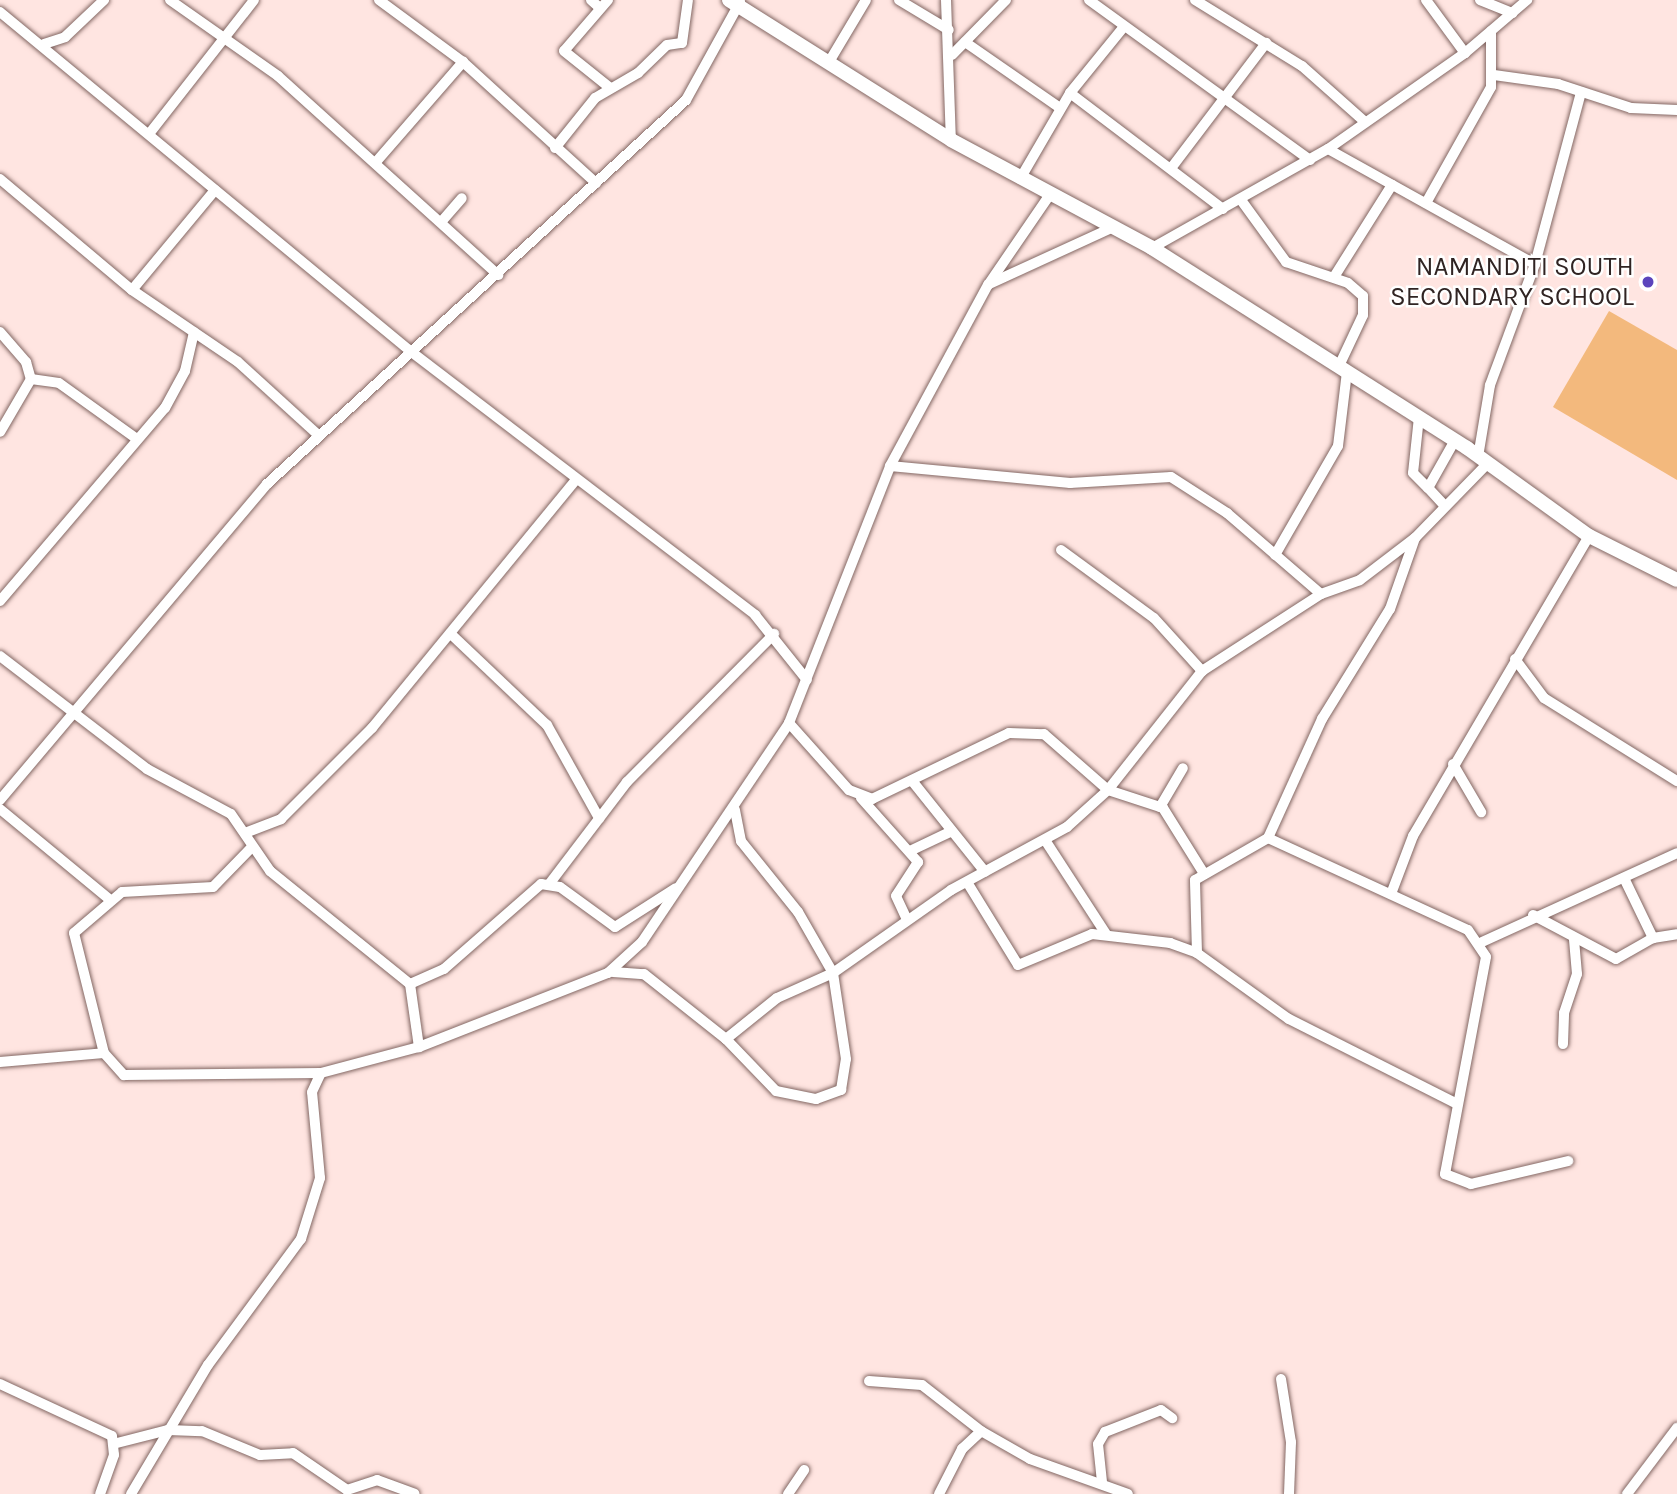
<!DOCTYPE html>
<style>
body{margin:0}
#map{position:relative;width:1677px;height:1494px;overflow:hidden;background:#ffe5e1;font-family:Karla,sans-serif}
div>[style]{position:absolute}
.green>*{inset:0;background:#f3b97d}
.roads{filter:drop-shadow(0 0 2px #836763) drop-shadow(0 0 2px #836763)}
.street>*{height:10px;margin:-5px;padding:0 5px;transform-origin:5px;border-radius:5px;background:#fff}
.secondary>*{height:14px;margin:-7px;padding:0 7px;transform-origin:7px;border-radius:7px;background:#fff}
.dots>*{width:19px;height:19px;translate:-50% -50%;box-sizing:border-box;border:4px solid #fff;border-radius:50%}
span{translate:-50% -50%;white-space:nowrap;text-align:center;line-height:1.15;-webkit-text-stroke:5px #fff;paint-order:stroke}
.poi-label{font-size:26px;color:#302423}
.right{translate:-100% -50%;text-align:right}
</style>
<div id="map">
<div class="green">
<i style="clip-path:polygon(1609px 311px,1677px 350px,1677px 480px,1553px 407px)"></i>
</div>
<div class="roads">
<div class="street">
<i style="left:170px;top:0;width:132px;rotate:35.1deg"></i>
<i style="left:278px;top:76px;width:297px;rotate:42.1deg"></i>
<i style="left:379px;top:0;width:104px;rotate:36.4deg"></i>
<i style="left:463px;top:62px;width:180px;rotate:42.3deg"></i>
<i style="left:591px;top:0;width:12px;rotate:42deg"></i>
<i style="left:608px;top:0;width:67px;rotate:130.8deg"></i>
<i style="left:564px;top:51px;width:58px;rotate:38.7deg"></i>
<i style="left:899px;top:0;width:58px;rotate:31deg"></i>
<i style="left:946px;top:0;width:140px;rotate:88deg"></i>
<i style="left:1089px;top:0;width:273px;rotate:35.9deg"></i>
<i style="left:1195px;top:0;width:126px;rotate:31.7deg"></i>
<i style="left:1302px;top:66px;width:84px;rotate:41.6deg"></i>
<i style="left:1426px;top:0;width:66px;rotate:53.7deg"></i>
<i style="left:1480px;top:0;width:35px;rotate:22deg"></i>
<i style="left:0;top:12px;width:531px;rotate:39.57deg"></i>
<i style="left:409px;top:350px;width:436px;rotate:37.4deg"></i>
<i style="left:755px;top:615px;width:83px;rotate:51.3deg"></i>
<i style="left:965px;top:42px;width:116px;rotate:34.8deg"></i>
<i style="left:44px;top:44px;width:22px;rotate:-18deg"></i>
<i style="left:65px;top:37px;width:54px;rotate:-43.5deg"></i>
<i style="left:952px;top:55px;width:77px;rotate:-45.5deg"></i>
<i style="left:829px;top:62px;width:72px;rotate:-59.2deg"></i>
<i style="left:1494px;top:75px;width:65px;rotate:8deg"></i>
<i style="left:1558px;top:84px;width:77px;rotate:18.2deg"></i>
<i style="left:1631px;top:108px;width:46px;rotate:2.5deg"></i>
<i style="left:1070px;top:93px;width:192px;rotate:37.2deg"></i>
<i style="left:149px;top:134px;width:170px;rotate:-51.9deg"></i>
<i style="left:555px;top:148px;width:64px;rotate:-51.3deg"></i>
<i style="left:595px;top:98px;width:50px;rotate:-30.2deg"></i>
<i style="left:638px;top:73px;width:40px;rotate:-44deg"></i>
<i style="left:667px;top:45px;width:15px;rotate:-8deg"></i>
<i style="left:682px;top:43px;width:43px;rotate:-82.1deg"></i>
<i style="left:1328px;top:149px;width:237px;rotate:29.1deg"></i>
<i style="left:376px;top:162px;width:133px;rotate:-49deg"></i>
<i style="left:1172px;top:167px;width:156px;rotate:-52.8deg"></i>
<i style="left:0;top:179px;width:172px;rotate:40.1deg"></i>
<i style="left:132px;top:290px;width:128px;rotate:34.2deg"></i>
<i style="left:238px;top:362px;width:107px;rotate:42.3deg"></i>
<i style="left:1020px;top:179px;width:99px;rotate:-59.8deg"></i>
<i style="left:1070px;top:93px;width:82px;rotate:-50.9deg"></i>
<i style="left:1241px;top:200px;width:77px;rotate:54deg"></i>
<i style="left:1286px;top:262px;width:65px;rotate:18.7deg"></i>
<i style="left:1348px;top:283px;width:20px;rotate:41deg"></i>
<i style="left:1363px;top:296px;width:19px;rotate:90deg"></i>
<i style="left:1363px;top:315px;width:56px;rotate:115.2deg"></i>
<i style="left:1426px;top:203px;width:133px;rotate:-60.7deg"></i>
<i style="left:1491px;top:87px;width:56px;rotate:-90deg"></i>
<i style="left:442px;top:221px;width:30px;rotate:-49deg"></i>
<i style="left:1152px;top:248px;width:202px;rotate:-29.4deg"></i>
<i style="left:1328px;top:149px;width:167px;rotate:-35deg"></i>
<i style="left:1465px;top:53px;width:82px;rotate:-40.5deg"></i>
<i style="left:1334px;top:277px;width:109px;rotate:-57.8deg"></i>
<i style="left:989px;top:284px;width:132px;rotate:-24.6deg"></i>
<i style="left:132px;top:290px;width:130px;rotate:-50.3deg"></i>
<i style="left:0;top:332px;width:40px;rotate:49deg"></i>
<i style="left:26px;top:362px;width:18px;rotate:74deg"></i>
<i style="left:31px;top:379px;width:61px;rotate:120.3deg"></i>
<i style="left:31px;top:379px;width:28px;rotate:8deg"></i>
<i style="left:59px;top:383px;width:96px;rotate:35.7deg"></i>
<i style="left:1419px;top:417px;width:56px;rotate:96.1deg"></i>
<i style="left:1413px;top:473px;width:21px;rotate:45deg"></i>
<i style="left:1478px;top:457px;width:73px;rotate:-80.5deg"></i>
<i style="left:1490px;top:385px;width:129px;rotate:-69.6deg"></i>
<i style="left:1535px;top:264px;width:178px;rotate:-75deg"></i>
<i style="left:890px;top:466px;width:181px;rotate:5.4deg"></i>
<i style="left:1070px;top:483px;width:101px;rotate:-3.4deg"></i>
<i style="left:1171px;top:477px;width:67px;rotate:32.7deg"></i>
<i style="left:1227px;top:513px;width:124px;rotate:40.8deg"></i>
<i style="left:1444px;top:505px;width:23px;rotate:-133deg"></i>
<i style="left:1428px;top:488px;width:55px;rotate:-60.6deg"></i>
<i style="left:1061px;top:550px;width:115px;rotate:36.2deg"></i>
<i style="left:1154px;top:618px;width:72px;rotate:47.8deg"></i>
<i style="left:1275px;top:555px;width:126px;rotate:-60deg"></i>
<i style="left:1338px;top:446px;width:75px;rotate:-83.1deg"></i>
<i style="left:0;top:601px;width:254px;rotate:-49.5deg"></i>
<i style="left:165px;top:408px;width:42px;rotate:-61.6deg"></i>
<i style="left:185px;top:371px;width:40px;rotate:-77deg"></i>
<i style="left:452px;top:635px;width:131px;rotate:43.5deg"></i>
<i style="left:547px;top:725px;width:107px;rotate:60.8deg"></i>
<i style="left:0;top:656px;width:185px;rotate:37.5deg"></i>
<i style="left:147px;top:769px;width:95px;rotate:28.2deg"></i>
<i style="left:231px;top:814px;width:69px;rotate:55.6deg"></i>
<i style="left:270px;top:871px;width:180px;rotate:38.9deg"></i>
<i style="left:410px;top:984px;width:37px;rotate:-24deg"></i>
<i style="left:444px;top:969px;width:129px;rotate:-41.2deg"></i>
<i style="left:541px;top:884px;width:19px;rotate:9deg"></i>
<i style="left:560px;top:887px;width:68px;rotate:36deg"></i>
<i style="left:615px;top:927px;width:72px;rotate:-32.6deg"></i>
<i style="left:1515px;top:659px;width:49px;rotate:53.4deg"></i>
<i style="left:1544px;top:698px;width:157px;rotate:32deg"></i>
<i style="left:789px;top:723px;width:90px;rotate:48.2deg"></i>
<i style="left:849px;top:790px;width:25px;rotate:21deg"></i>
<i style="left:872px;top:799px;width:152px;rotate:-25.7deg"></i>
<i style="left:1009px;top:733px;width:35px;rotate:2deg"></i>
<i style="left:1044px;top:734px;width:85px;rotate:41.2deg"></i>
<i style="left:1108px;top:790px;width:58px;rotate:18.1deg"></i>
<i style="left:1163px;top:808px;width:75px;rotate:58deg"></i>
<i style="left:1453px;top:764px;width:56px;rotate:59.7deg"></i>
<i style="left:913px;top:782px;width:115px;rotate:51.3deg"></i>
<i style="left:861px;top:798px;width:86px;rotate:48.3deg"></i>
<i style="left:918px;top:862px;width:40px;rotate:122.9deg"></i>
<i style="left:896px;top:896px;width:26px;rotate:65deg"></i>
<i style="left:0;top:800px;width:414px;rotate:-49.8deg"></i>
<i style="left:267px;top:484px;width:568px;rotate:-42.5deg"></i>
<i style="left:686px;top:100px;width:112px;rotate:-61.1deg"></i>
<i style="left:1160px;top:807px;width:45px;rotate:-59.5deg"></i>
<i style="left:0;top:809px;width:140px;rotate:39.5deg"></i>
<i style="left:245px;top:833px;width:39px;rotate:-21deg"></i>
<i style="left:281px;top:819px;width:129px;rotate:-45deg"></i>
<i style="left:372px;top:728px;width:321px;rotate:-50.6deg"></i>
<i style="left:1268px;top:838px;width:131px;rotate:-65.6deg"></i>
<i style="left:1322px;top:719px;width:129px;rotate:-58.3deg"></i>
<i style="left:1390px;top:609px;width:75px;rotate:-70.6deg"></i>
<i style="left:1415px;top:538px;width:103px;rotate:-45.8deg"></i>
<i style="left:1045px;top:840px;width:112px;rotate:57deg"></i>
<i style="left:250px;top:849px;width:53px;rotate:134.2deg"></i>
<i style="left:213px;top:887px;width:91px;rotate:176.9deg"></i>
<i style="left:122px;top:892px;width:63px;rotate:139.5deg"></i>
<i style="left:74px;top:933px;width:124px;rotate:76deg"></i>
<i style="left:104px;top:1053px;width:30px;rotate:48deg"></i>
<i style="left:124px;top:1075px;width:197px;rotate:-0.6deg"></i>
<i style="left:912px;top:850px;width:44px;rotate:-25.4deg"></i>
<i style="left:1624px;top:878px;width:67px;rotate:64.2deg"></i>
<i style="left:967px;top:882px;width:97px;rotate:58.4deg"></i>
<i style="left:1018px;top:965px;width:80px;rotate:-22.7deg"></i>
<i style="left:1092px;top:934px;width:79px;rotate:6.6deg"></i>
<i style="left:1170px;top:943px;width:29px;rotate:20deg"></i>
<i style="left:1197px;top:953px;width:113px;rotate:35.7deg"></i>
<i style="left:1289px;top:1019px;width:188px;rotate:26.8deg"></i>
<i style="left:550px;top:883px;width:127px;rotate:-52.7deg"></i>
<i style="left:627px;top:782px;width:209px;rotate:-45.2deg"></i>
<i style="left:1391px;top:894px;width:62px;rotate:-69.2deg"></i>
<i style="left:1413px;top:836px;width:348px;rotate:-59.6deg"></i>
<i style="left:1533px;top:915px;width:94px;rotate:27.9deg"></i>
<i style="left:1616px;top:959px;width:43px;rotate:-29.6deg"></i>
<i style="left:1653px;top:938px;width:24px;rotate:-9deg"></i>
<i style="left:1482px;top:942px;width:214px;rotate:-24.5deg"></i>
<i style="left:1197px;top:953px;width:73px;rotate:-91.6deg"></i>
<i style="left:1195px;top:880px;width:84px;rotate:-29.9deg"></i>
<i style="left:1268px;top:838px;width:220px;rotate:24.7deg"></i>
<i style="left:1468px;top:930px;width:32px;rotate:56deg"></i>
<i style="left:1486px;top:957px;width:221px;rotate:100.7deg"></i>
<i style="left:1445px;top:1174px;width:28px;rotate:21deg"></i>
<i style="left:1471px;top:1184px;width:100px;rotate:-13.3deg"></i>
<i style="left:613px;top:972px;width:31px;rotate:4deg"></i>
<i style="left:644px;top:974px;width:105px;rotate:38.4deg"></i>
<i style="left:726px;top:1039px;width:72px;rotate:46.1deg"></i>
<i style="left:776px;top:1091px;width:41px;rotate:11.3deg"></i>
<i style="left:816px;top:1099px;width:27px;rotate:-20deg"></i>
<i style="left:841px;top:1090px;width:31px;rotate:-81deg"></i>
<i style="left:846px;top:1059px;width:87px;rotate:-98.6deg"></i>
<i style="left:833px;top:973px;width:70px;rotate:-119.8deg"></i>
<i style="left:798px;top:912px;width:91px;rotate:-128.8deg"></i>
<i style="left:741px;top:841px;width:32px;rotate:-101deg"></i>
<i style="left:410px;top:984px;width:64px;rotate:81.9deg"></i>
<i style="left:726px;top:1039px;width:65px;rotate:-38.8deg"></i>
<i style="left:777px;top:998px;width:61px;rotate:-24.1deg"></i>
<i style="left:833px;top:973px;width:144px;rotate:-35.1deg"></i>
<i style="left:951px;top:890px;width:132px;rotate:-28.5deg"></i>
<i style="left:1067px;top:827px;width:55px;rotate:-42.1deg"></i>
<i style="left:1108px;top:790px;width:152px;rotate:-51.7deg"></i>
<i style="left:1202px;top:671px;width:142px;rotate:-32.9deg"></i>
<i style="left:1321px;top:594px;width:41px;rotate:-19.7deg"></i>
<i style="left:1360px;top:580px;width:69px;rotate:-37.4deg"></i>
<i style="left:1563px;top:1044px;width:31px;rotate:-88deg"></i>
<i style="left:1564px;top:1013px;width:41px;rotate:-71.6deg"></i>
<i style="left:1577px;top:974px;width:36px;rotate:-95deg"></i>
<i style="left:0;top:1062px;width:104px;rotate:-4.9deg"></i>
<i style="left:1281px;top:1379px;width:64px;rotate:81deg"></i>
<i style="left:1291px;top:1442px;width:52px;rotate:92.2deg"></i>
<i style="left:869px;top:1381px;width:53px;rotate:4.3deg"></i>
<i style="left:922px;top:1385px;width:75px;rotate:37.9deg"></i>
<i style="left:0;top:1384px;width:123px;rotate:24.9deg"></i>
<i style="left:112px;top:1436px;width:19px;rotate:84deg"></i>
<i style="left:114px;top:1455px;width:41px;rotate:109.7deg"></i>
<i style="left:117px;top:1443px;width:53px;rotate:-14.3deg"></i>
<i style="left:168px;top:1430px;width:34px;rotate:2deg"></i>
<i style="left:202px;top:1431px;width:63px;rotate:22.5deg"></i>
<i style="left:260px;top:1455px;width:33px;rotate:-3deg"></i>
<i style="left:293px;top:1453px;width:65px;rotate:34.4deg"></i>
<i style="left:347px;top:1490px;width:32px;rotate:-18deg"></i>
<i style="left:377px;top:1480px;width:40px;rotate:20.2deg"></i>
<i style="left:1102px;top:1482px;width:38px;rotate:-96deg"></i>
<i style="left:1098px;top:1444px;width:14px;rotate:-60deg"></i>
<i style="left:1105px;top:1432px;width:60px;rotate:-21.4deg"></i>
<i style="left:1161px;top:1410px;width:14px;rotate:36deg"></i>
<i style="left:131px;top:1494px;width:150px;rotate:-59.2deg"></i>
<i style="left:208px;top:1365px;width:157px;rotate:-53.6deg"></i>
<i style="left:301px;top:1239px;width:64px;rotate:-72.7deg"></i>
<i style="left:320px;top:1178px;width:86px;rotate:-95.3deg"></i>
<i style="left:312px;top:1092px;width:21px;rotate:-65deg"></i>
<i style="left:321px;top:1073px;width:101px;rotate:-14.9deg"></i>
<i style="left:419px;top:1047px;width:203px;rotate:-21.4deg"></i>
<i style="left:608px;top:973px;width:46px;rotate:-42.4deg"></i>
<i style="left:642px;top:942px;width:264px;rotate:-56.1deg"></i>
<i style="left:789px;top:723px;width:276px;rotate:-68.5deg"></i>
<i style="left:890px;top:466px;width:206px;rotate:-61.6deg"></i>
<i style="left:988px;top:285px;width:108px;rotate:-55.6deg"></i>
<i style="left:788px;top:1494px;width:29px;rotate:-56deg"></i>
<i style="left:939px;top:1494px;width:51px;rotate:-62.9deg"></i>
<i style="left:962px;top:1449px;width:26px;rotate:-43deg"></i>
<i style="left:981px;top:1431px;width:56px;rotate:29.7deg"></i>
<i style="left:1030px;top:1459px;width:104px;rotate:19.7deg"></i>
<i style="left:1627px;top:1494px;width:83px;rotate:-52.9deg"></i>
</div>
<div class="secondary">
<i style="left:729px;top:0;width:262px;rotate:32.2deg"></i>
<i style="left:951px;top:140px;width:228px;rotate:28.2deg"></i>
<i style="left:1152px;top:248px;width:373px;rotate:32.4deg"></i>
<i style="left:1467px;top:448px;width:150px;rotate:35.8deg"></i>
<i style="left:1589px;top:536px;width:98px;rotate:26.6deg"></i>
</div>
</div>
<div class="dots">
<i style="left:1648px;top:282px;background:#5c44bc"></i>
</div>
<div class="poi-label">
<span class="right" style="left:1634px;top:282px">NAMANDITI SOUTH<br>SECONDARY SCHOOL</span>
</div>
</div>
